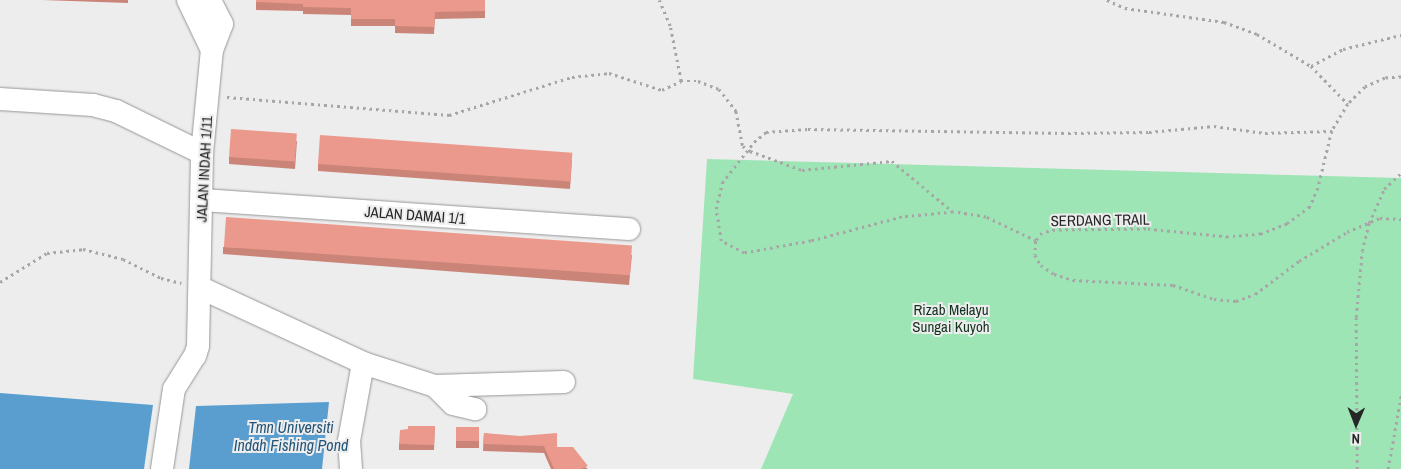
<!DOCTYPE html>
<style>
body{margin:0}
#map{position:relative;width:1401px;height:469px;overflow:hidden;background:#ededee;font-family:"Archivo Narrow",sans-serif}
div>[style]{position:absolute}
.green>*{inset:0;background:#9ee5b5}
.water>*{inset:0;background:#5a9ed0}
.path>*{height:2.5px;margin-top:-1.25px;transform-origin:0;background:repeating-linear-gradient(90deg,#a6a6a7 0 2.5px,transparent 0 6.5px)}
.roads{filter:drop-shadow(0 0 1px #969697) drop-shadow(0 0 1px #969697)}
.minor>*{height:22px;margin:-11px;padding:0 11px;transform-origin:11px;border-radius:11px;background:#fff}
.wall>*{inset:0;background:#ca8478;transform-origin:0 0}
.building>*{inset:0;background:#eb998c;transform-origin:0 0}
span{translate:-50% -50%;white-space:nowrap;text-align:center;line-height:1.15;-webkit-text-stroke:4px #ededee;paint-order:stroke}
.street-label{font-size:15px;color:#262626}
.park-label{font-size:15px;color:#12321e}
.water-label{font-size:16px;color:#225477;font-style:italic}
.north{position:absolute;left:1331px;top:399px;width:50px;height:50px;-webkit-text-stroke:4px #ededee;paint-order:stroke;rotate:181deg;font-size:14px;font-weight:700;line-height:20px;text-align:center;color:#262626}
.north::after{content:'';display:block;margin:auto;width:18px;height:22px;background:#262626;clip-path:polygon(50% 0,100% 100%,50% 72%,0 100%)}
</style>
<div id="map">
<div class="green">
<i style="clip-path:polygon(707px 159px,1401px 178px,1401px 469px,761px 469px,793px 394px,693px 379px)"></i>
</div>
<div class="water">
<i style="clip-path:polygon(0 393px,153px 405px,144px 469px,0 469px)"></i>
<i style="clip-path:polygon(329px 402px,322px 469px,189px 469px,196px 406px)"></i>
</div>
<div class="path">
<i style="left:1107px;top:0;width:20px;rotate:24deg"></i>
<i style="left:1125px;top:8px;width:100px;rotate:8deg"></i>
<i style="left:1224px;top:22px;width:35px;rotate:20deg"></i>
<i style="left:1257px;top:34px;width:63px;rotate:30.7deg"></i>
<i style="left:1311px;top:66px;width:53px;rotate:45.8deg"></i>
<i style="left:1311px;top:66px;width:36px;rotate:-28deg"></i>
<i style="left:1343px;top:49px;width:60px;rotate:-13.6deg"></i>
<i style="left:1401px;top:77px;width:16px;rotate:176deg"></i>
<i style="left:1385px;top:78px;width:22px;rotate:156deg"></i>
<i style="left:1365px;top:87px;width:24px;rotate:135deg"></i>
<i style="left:1348px;top:104px;width:31px;rotate:121deg"></i>
<i style="left:1332px;top:131px;width:59px;rotate:103.8deg"></i>
<i style="left:1318px;top:188px;width:21px;rotate:113deg"></i>
<i style="left:1310px;top:207px;width:29px;rotate:144deg"></i>
<i style="left:1287px;top:224px;width:28px;rotate:159deg"></i>
<i style="left:1261px;top:234px;width:33px;rotate:175deg"></i>
<i style="left:1228px;top:237px;width:82px;rotate:-174.4deg"></i>
<i style="left:1146px;top:229px;width:91px;rotate:179.4deg"></i>
<i style="left:1055px;top:230px;width:13px;rotate:167deg"></i>
<i style="left:1042px;top:233px;width:10px;rotate:127deg"></i>
<i style="left:1036px;top:241px;width:14px;rotate:94deg"></i>
<i style="left:1035px;top:255px;width:12px;rotate:59deg"></i>
<i style="left:1041px;top:265px;width:16px;rotate:35deg"></i>
<i style="left:1054px;top:274px;width:20px;rotate:18deg"></i>
<i style="left:1073px;top:280px;width:100px;rotate:2.9deg"></i>
<i style="left:1173px;top:285px;width:43px;rotate:18.9deg"></i>
<i style="left:1214px;top:299px;width:22px;rotate:5deg"></i>
<i style="left:1236px;top:301px;width:20px;rotate:-20deg"></i>
<i style="left:1255px;top:294px;width:55px;rotate:-36.9deg"></i>
<i style="left:1299px;top:261px;width:56px;rotate:-31.1deg"></i>
<i style="left:1347px;top:232px;width:36px;rotate:-23deg"></i>
<i style="left:1380px;top:218px;width:21px;rotate:3deg"></i>
<i style="left:681px;top:81px;width:17px"></i>
<i style="left:698px;top:81px;width:22px;rotate:21deg"></i>
<i style="left:719px;top:89px;width:28px;rotate:52deg"></i>
<i style="left:736px;top:111px;width:36px;rotate:79deg"></i>
<i style="left:743px;top:146px;width:9px;rotate:36deg"></i>
<i style="left:750px;top:151px;width:55px;rotate:20.1deg"></i>
<i style="left:802px;top:170px;width:90px;rotate:-5.7deg"></i>
<i style="left:892px;top:161px;width:78px;rotate:39.8deg"></i>
<i style="left:227px;top:97px;width:223px;rotate:4.6deg"></i>
<i style="left:449px;top:115px;width:129px;rotate:-17.2deg"></i>
<i style="left:572px;top:77px;width:37px;rotate:-6deg"></i>
<i style="left:609px;top:73px;width:56px;rotate:17.8deg"></i>
<i style="left:662px;top:90px;width:21px;rotate:-25deg"></i>
<i style="left:681px;top:81px;width:56px;rotate:-101.3deg"></i>
<i style="left:670px;top:26px;width:28px;rotate:-113deg"></i>
<i style="left:1036px;top:241px;width:55px;rotate:-154.4deg"></i>
<i style="left:986px;top:217px;width:33px;rotate:-171deg"></i>
<i style="left:953px;top:212px;width:51px;rotate:174.4deg"></i>
<i style="left:902px;top:217px;width:94px;rotate:165.2deg"></i>
<i style="left:811px;top:241px;width:68px;rotate:169.8deg"></i>
<i style="left:744px;top:253px;width:26px;rotate:-152deg"></i>
<i style="left:721px;top:241px;width:32px;rotate:-99deg"></i>
<i style="left:716px;top:209px;width:27px;rotate:-77deg"></i>
<i style="left:722px;top:183px;width:52px;rotate:-52deg"></i>
<i style="left:754px;top:142px;width:16px;rotate:-40deg"></i>
<i style="left:766px;top:132px;width:42px;rotate:-4.1deg"></i>
<i style="left:808px;top:129px;width:260px;rotate:0.9deg"></i>
<i style="left:1068px;top:133px;width:81px;rotate:-0.7deg"></i>
<i style="left:1149px;top:132px;width:65px;rotate:-5.3deg"></i>
<i style="left:1214px;top:126px;width:51px;rotate:7.8deg"></i>
<i style="left:1265px;top:133px;width:67px;rotate:-1.7deg"></i>
<i style="left:0;top:282px;width:55px;rotate:-31.7deg"></i>
<i style="left:47px;top:253px;width:36px;rotate:-6deg"></i>
<i style="left:83px;top:249px;width:41px;rotate:14deg"></i>
<i style="left:123px;top:259px;width:42px;rotate:26.6deg"></i>
<i style="left:161px;top:278px;width:21px;rotate:14deg"></i>
<i style="left:1357px;top:469px;width:152px;rotate:-90.4deg"></i>
<i style="left:1356px;top:317px;width:66px;rotate:-84.8deg"></i>
<i style="left:1362px;top:251px;width:29px;rotate:-76deg"></i>
<i style="left:1369px;top:223px;width:37px;rotate:-66deg"></i>
<i style="left:1384px;top:189px;width:23px;rotate:-43deg"></i>
<i style="left:1388px;top:469px;width:75px;rotate:-80deg"></i>
</div>
<div class="roads">
<div class="minor">
<i style="left:188px;top:0;width:55px;rotate:64.4deg"></i>
<i style="left:0;top:99px;width:93px;rotate:3.7deg"></i>
<i style="left:93px;top:105px;width:24px;rotate:15deg"></i>
<i style="left:116px;top:111px;width:96px;rotate:26deg"></i>
<i style="left:202px;top:200px;width:428px;rotate:3.9deg"></i>
<i style="left:201px;top:288px;width:179px;rotate:24.8deg"></i>
<i style="left:363px;top:363px;width:76px;rotate:17.7deg"></i>
<i style="left:435px;top:386px;width:25px;rotate:45deg"></i>
<i style="left:453px;top:404px;width:23px;rotate:13deg"></i>
<i style="left:435px;top:386px;width:129px;rotate:-1.8deg"></i>
<i style="left:162px;top:469px;width:81px;rotate:-81.5deg"></i>
<i style="left:174px;top:389px;width:39px;rotate:-58deg"></i>
<i style="left:195px;top:356px;width:10px;rotate:-73deg"></i>
<i style="left:198px;top:346px;width:193px;rotate:-88.8deg"></i>
<i style="left:202px;top:153px;width:103px;rotate:-84.5deg"></i>
<i style="left:212px;top:50px;width:28px;rotate:-69deg"></i>
<i style="left:222px;top:24px;width:27px;rotate:-117deg"></i>
<i style="left:351px;top:469px;width:28px;rotate:-94deg"></i>
<i style="left:349px;top:441px;width:79px;rotate:-79.8deg"></i>
</div>
</div>
<div class="wall">
<i style="clip-path:polygon(42px 0,128px 0,128px 3px)"></i>
<i style="clip-path:polygon(256px 0,485px 0,485px 18px,435px 19px,434px 34px,395px 33px,395px 26px,351px 26px,351px 15px,303px 14px,303px 11px,256px 10px)"></i>
<i style="clip-path:polygon(297px 141px,295px 169px,229px 164px,229px 157px)"></i>
<i style="clip-path:polygon(572px 160px,570px 189px,318px 171px,318px 164px)"></i>
<i style="clip-path:polygon(223px 247px,632px 255px,629px 285px,223px 254px)"></i>
<i style="clip-path:polygon(435px 426px,434px 450px,399px 450px,399px 444px,408px 429px)"></i>
<i style="left:456px;top:427px;width:23px;height:21px"></i>
<i style="clip-path:polygon(484px 433px,557px 447px,588px 469px,551px 469px,544px 453px,483px 451px)"></i>
</div>
<div class="building">
<i style="clip-path:polygon(256px 0,485px 0,485px 11px,435px 12px,434px 27px,395px 26px,395px 19px,351px 19px,351px 8px,303px 7px,303px 4px,256px 2px)"></i>
<i style="left:231px;top:129px;width:66px;height:28px;rotate:4deg"></i>
<i style="left:320px;top:135px;width:253px;height:29px;rotate:4deg"></i>
<i style="left:226px;top:217px;width:407px;height:30px;rotate:4deg"></i>
<i style="clip-path:polygon(408px 426px,435px 426px,434px 445px,399px 444px,400px 430px,408px 429px)"></i>
<i style="left:456px;top:427px;width:23px;height:14px"></i>
<i style="clip-path:polygon(484px 433px,520px 436px,557px 433px,557px 447px,573px 447px,588px 466px,581px 469px,554px 469px,544px 446px,483px 444px)"></i>
</div>
<div class="street-label">
<span style="left:204px;top:169px;rotate:-87deg">JALAN INDAH 1/11</span>
<span style="left:415px;top:215px;rotate:4deg">JALAN DAMAI 1/1</span>
<span style="left:1100px;top:220px;rotate:-1deg">SERDANG TRAIL</span>
</div>
<div class="park-label">
<span style="left:951px;top:318px">Rizab Melayu<br>Sungai Kuyoh</span>
</div>
<div class="water-label">
<span style="left:291px;top:436px">Tmn Universiti<br>Indah Fishing Pond</span>
</div>
<div class="north">N</div>
</div>
